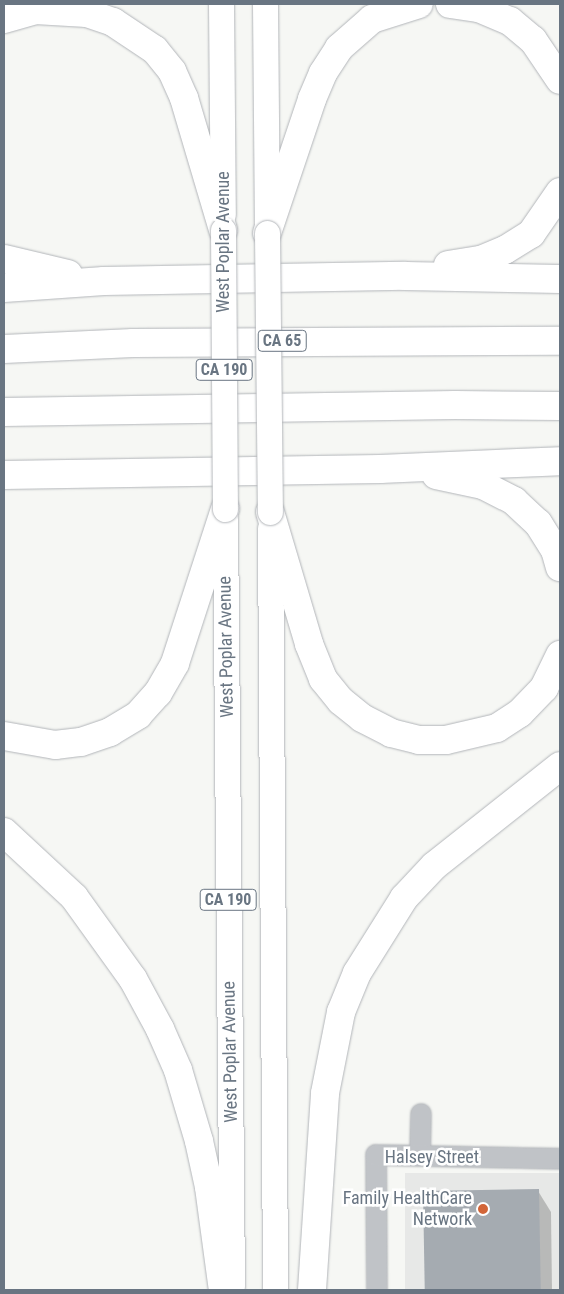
<!DOCTYPE html>
<style>
body{margin:0}
#map{position:relative;width:564px;height:1294px;overflow:hidden;background:#f6f7f4;font-family:"Roboto Condensed",sans-serif}
div>[style]{position:absolute}
.built>*{inset:0;background:#e7e8e7;transform-origin:0 0}
.shadow>*{inset:0;background:#0003}
.building>*{inset:0;background:#a5abb1;transform-origin:0 0}
.roads{filter:drop-shadow(0 0 1px #b2b5b9) drop-shadow(0 0 1px #b2b5b9)}
.minor>*{height:20px;margin:-10px;padding:0 10px;transform-origin:10px;border-radius:10px;background:#c0c3c7}
.major>*{height:25px;margin:-12.5px;padding:0 12.5px;transform-origin:12.5px;border-radius:12.5px;background:#fff}
.highway>*{height:28px;margin:-14px;padding:0 14px;transform-origin:14px;border-radius:14px;background:#fff}
.bridges{filter:drop-shadow(0 0 1px #b2b5b9) drop-shadow(0 0 1px #b2b5b9)}
.major-bridge>*{height:25px;margin:-12.5px;padding:0 12.5px;transform-origin:12.5px;border-radius:12.5px;background:#fff}
.dots>*{width:14px;height:14px;translate:-50% -50%;box-sizing:border-box;border:2px solid #fff;border-radius:50%}
span{translate:-50% -50%;white-space:nowrap;text-align:center;line-height:1.15;-webkit-text-stroke:5px #fff;paint-order:stroke}
.shield-label span{padding:1px 4px;background:#fff;border:1px solid;border-radius:4px;-webkit-text-stroke-width:0}
.shield-label{font-size:16px;color:#697582;font-weight:700}
.street-label{font-size:18px;color:#697582}
.poi-label{font-size:18px;color:#697582}
.right{translate:-100% -50%;text-align:right}
.frame{position:absolute;inset:0;border:5px solid #697582;pointer-events:none}
</style>
<div id="map">
<div class="built">
<i style="left:560px;top:1173px;width:117px;height:155px;rotate:90deg"></i>
</div>
<div class="shadow">
<i style="clip-path:polygon(538px 1191px,551px 1212px,552px 1290px,426px 1290px,424px 1193px)"></i>
</div>
<div class="building">
<i style="left:539px;top:1189px;width:101px;height:116px;rotate:89deg"></i>
</div>
<div class="roads">
<div class="minor">
<i style="left:420px;top:1156px;width:42px;rotate:-88.6deg"></i>
<i style="left:377px;top:1290px;width:135px;rotate:-90.4deg"></i>
<i style="left:376px;top:1155px;width:184px;rotate:1.2deg"></i>
</div>
<div class="major">
<i style="left:221px;top:4px;width:210px;rotate:89.5deg"></i>
<i style="left:265px;top:4px;width:222px;rotate:89.5deg"></i>
<i style="left:225px;top:519px;width:767px;rotate:89.48deg"></i>
<i style="left:270px;top:528px;width:762px;rotate:89.62deg"></i>
</div>
<div class="highway">
<i style="left:450px;top:4px;width:29px;rotate:8deg"></i>
<i style="left:479px;top:8px;width:34px;rotate:23deg"></i>
<i style="left:510px;top:21px;width:30px;rotate:40deg"></i>
<i style="left:533px;top:40px;width:48px;rotate:56deg"></i>
<i style="left:4px;top:19px;width:32px;rotate:-16deg"></i>
<i style="left:35px;top:10px;width:52px;rotate:3.3deg"></i>
<i style="left:87px;top:13px;width:28px;rotate:19deg"></i>
<i style="left:113px;top:22px;width:50px;rotate:33.7deg"></i>
<i style="left:155px;top:50px;width:27px;rotate:51deg"></i>
<i style="left:172px;top:71px;width:30px;rotate:66deg"></i>
<i style="left:184px;top:98px;width:138px;rotate:73.5deg"></i>
<i style="left:267px;top:233px;width:141px;rotate:-71.4deg"></i>
<i style="left:312px;top:99px;width:28px;rotate:-67deg"></i>
<i style="left:323px;top:73px;width:30px;rotate:-57deg"></i>
<i style="left:339px;top:48px;width:44px;rotate:-41.3deg"></i>
<i style="left:372px;top:19px;width:49px;rotate:-17.7deg"></i>
<i style="left:4px;top:259px;width:66px;rotate:13.2deg"></i>
<i style="left:448px;top:265px;width:33px;rotate:-9deg"></i>
<i style="left:481px;top:260px;width:26px;rotate:-23deg"></i>
<i style="left:505px;top:250px;width:31px;rotate:-32deg"></i>
<i style="left:531px;top:234px;width:51px;rotate:-55.4deg"></i>
<i style="left:4px;top:288px;width:100px;rotate:-4deg"></i>
<i style="left:104px;top:281px;width:301px;rotate:-1deg"></i>
<i style="left:405px;top:276px;width:155px;rotate:1.1deg"></i>
<i style="left:4px;top:349px;width:129px;rotate:-2.7deg"></i>
<i style="left:133px;top:343px;width:427px;rotate:-0.3deg"></i>
<i style="left:4px;top:412px;width:451px;rotate:-0.9deg"></i>
<i style="left:455px;top:405px;width:105px;rotate:0.5deg"></i>
<i style="left:4px;top:475px;width:376px;rotate:-0.9deg"></i>
<i style="left:380px;top:469px;width:180px;rotate:-2.5deg"></i>
<i style="left:436px;top:475px;width:48px;rotate:12deg"></i>
<i style="left:483px;top:485px;width:35px;rotate:27deg"></i>
<i style="left:514px;top:501px;width:33px;rotate:43deg"></i>
<i style="left:538px;top:523px;width:32px;rotate:58deg"></i>
<i style="left:555px;top:550px;width:18px;rotate:74deg"></i>
<i style="left:270px;top:512px;width:138px;rotate:73.5deg"></i>
<i style="left:309px;top:644px;width:38px;rotate:68deg"></i>
<i style="left:323px;top:679px;width:28px;rotate:51deg"></i>
<i style="left:341px;top:701px;width:27px;rotate:39deg"></i>
<i style="left:362px;top:718px;width:33px;rotate:27deg"></i>
<i style="left:391px;top:733px;width:29px;rotate:14deg"></i>
<i style="left:419px;top:740px;width:27px"></i>
<i style="left:446px;top:740px;width:52px;rotate:-13.2deg"></i>
<i style="left:497px;top:728px;width:27px;rotate:-33deg"></i>
<i style="left:520px;top:713px;width:35px;rotate:-46deg"></i>
<i style="left:544px;top:688px;width:37px;rotate:-64deg"></i>
<i style="left:4px;top:736px;width:52px;rotate:10deg"></i>
<i style="left:55px;top:745px;width:26px;rotate:-7deg"></i>
<i style="left:81px;top:742px;width:31px;rotate:-19deg"></i>
<i style="left:110px;top:732px;width:33px;rotate:-31deg"></i>
<i style="left:138px;top:715px;width:30px;rotate:-48deg"></i>
<i style="left:158px;top:693px;width:34px;rotate:-60deg"></i>
<i style="left:175px;top:663px;width:162px;rotate:-72deg"></i>
<i style="left:4px;top:832px;width:96px;rotate:42.9deg"></i>
<i style="left:74px;top:897px;width:101px;rotate:54.3deg"></i>
<i style="left:133px;top:979px;width:57px;rotate:61.6deg"></i>
<i style="left:160px;top:1029px;width:45px;rotate:66.3deg"></i>
<i style="left:178px;top:1070px;width:74px;rotate:73.5deg"></i>
<i style="left:199px;top:1141px;width:47px;rotate:77.7deg"></i>
<i style="left:209px;top:1187px;width:104px;rotate:82.3deg"></i>
<i style="left:312px;top:1290px;width:197px;rotate:-86.2deg"></i>
<i style="left:325px;top:1093px;width:83px;rotate:-78.8deg"></i>
<i style="left:341px;top:1012px;width:42px;rotate:-67.7deg"></i>
<i style="left:357px;top:973px;width:89px;rotate:-57.9deg"></i>
<i style="left:404px;top:898px;width:44px;rotate:-46.8deg"></i>
<i style="left:434px;top:866px;width:161px;rotate:-38.4deg"></i>
</div>
</div>
<div class="bridges">
<div class="major-bridge">
<i style="left:223px;top:230px;width:279px;rotate:89.6deg"></i>
<i style="left:267px;top:233px;width:279px;rotate:89.4deg"></i>
</div>
</div>
<div class="dots">
<i style="left:483px;top:1209px;background:#d26538"></i>
</div>
<div class="shield-label">
<span style="left:282px;top:341px">CA 65</span>
<span style="left:224px;top:370px">CA 190</span>
<span style="left:228px;top:900px">CA 190</span>
</div>
<div class="street-label">
<span style="left:223px;top:242px;rotate:-90deg">West Poplar Avenue</span>
<span style="left:226px;top:647px;rotate:-91deg">West Poplar Avenue</span>
<span style="left:230px;top:1052px;rotate:-91deg">West Poplar Avenue</span>
<span style="left:432px;top:1157px">Halsey Street</span>
</div>
<div class="poi-label">
<span class="right" style="left:472px;top:1209px">Family HealthCare<br>Network</span>
</div>
<div class="frame"></div>
</div>
